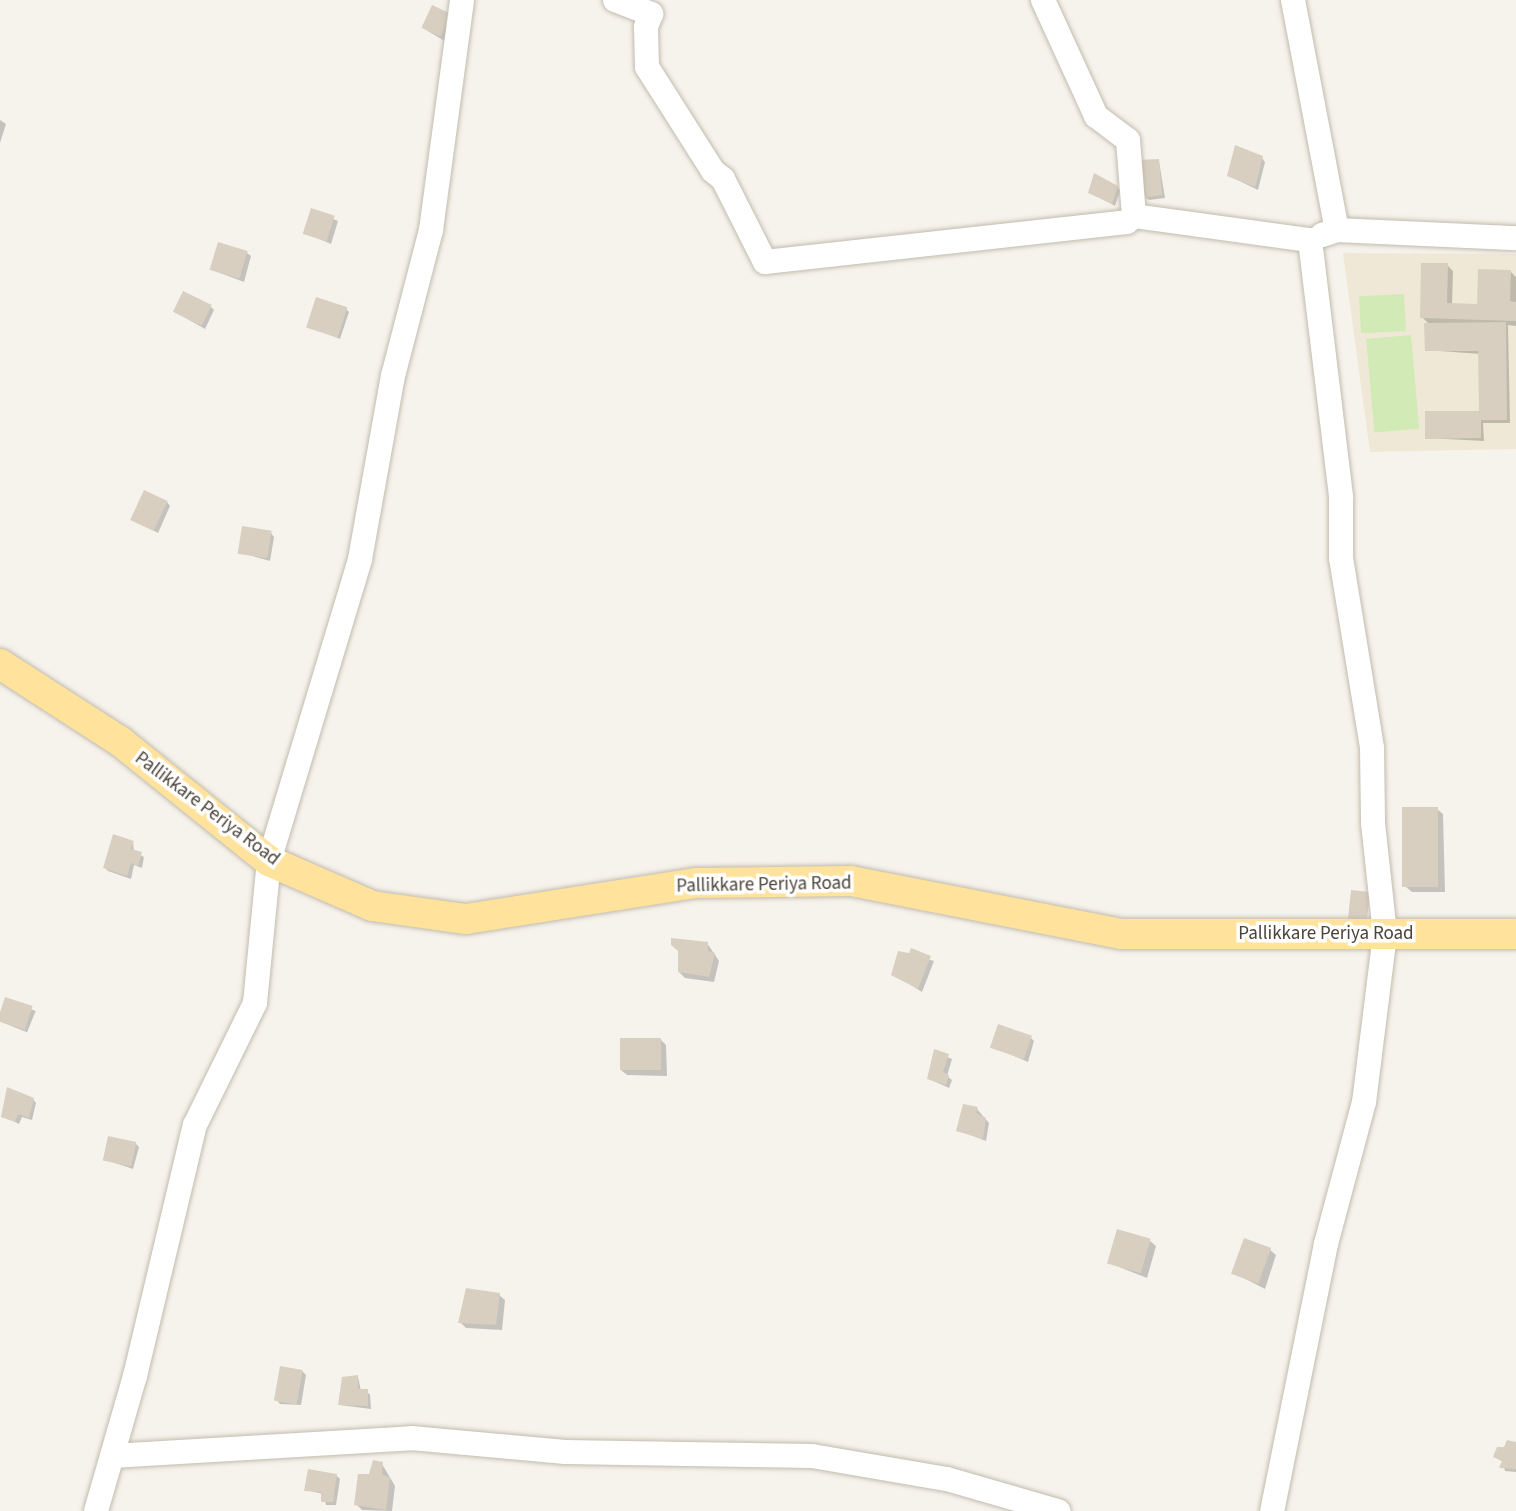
<!DOCTYPE html>
<style>
body{margin:0}
#map{position:relative;width:1516px;height:1511px;overflow:hidden;background:#f6f3ec;font-family:"Source Sans 3",sans-serif}
div>[style]{position:absolute}
.education>*{inset:0;background:#efe8d6}
.green>*{inset:0;background:#d2eab5;transform-origin:0 0}
.shadow>*{inset:0;background:#0003;transform-origin:0 0}
.building>*{inset:0;background:#d8cfc1;transform-origin:0 0}
.roads{filter:drop-shadow(0 0 2px #c2bbae) drop-shadow(0 0 2px #c2bbae)}
.minor>*{height:24px;margin:-12px;padding:0 12px;transform-origin:12px;border-radius:12px;background:#fff}
.major>*{height:30px;margin:-15px;padding:0 15px;transform-origin:15px;border-radius:15px;background:#ffe39c}
span{translate:-50% -50%;white-space:nowrap;text-align:center;line-height:1.15;-webkit-text-stroke:7px #fff;paint-order:stroke}
.street-label{font-size:19px;color:#4b4439}
</style>
<div id="map">
<div class="education">
<i style="clip-path:polygon(1343px 253px,1516px 254px,1516px 449px,1370px 452px)"></i>
</div>
<div class="green">
<i style="left:1404px;top:294px;width:37px;height:45px;rotate:87deg"></i>
<i style="left:1411px;top:335px;width:94px;height:45px;rotate:85deg"></i>
</div>
<div class="shadow">
<i style="clip-path:polygon(450px 16px,446px 42px,423px 28px)"></i>
<i style="clip-path:polygon(0 120px,6px 124px,0 143px)"></i>
<i style="clip-path:polygon(1262px 158px,1265px 162px,1258px 190px,1229px 176px)"></i>
<i style="clip-path:polygon(1159px 161px,1165px 198px,1149px 200px,1145px 197px)"></i>
<i style="clip-path:polygon(1117px 187px,1120px 191px,1115px 206px,1090px 192px)"></i>
<i style="clip-path:polygon(312px 210px,338px 221px,331px 244px,305px 233px)"></i>
<i style="clip-path:polygon(247px 253px,251px 256px,244px 282px,212px 270px)"></i>
<i style="clip-path:polygon(1447px 265px,1453px 271px,1452px 305px,1479px 306px,1510px 271px,1516px 277px,1516px 326px,1508px 325px,1510px 423px,1483px 423px,1484px 441px,1427px 438px,1481px 413px,1480px 354px,1426px 350px,1429px 324px,1422px 317px)"></i>
<i style="clip-path:polygon(211px 307px,214px 310px,205px 329px,175px 312px)"></i>
<i style="clip-path:polygon(346px 309px,349px 312px,340px 339px,308px 326px)"></i>
<i style="clip-path:polygon(167px 502px,170px 506px,158px 533px,132px 519px)"></i>
<i style="clip-path:polygon(271px 533px,274px 537px,270px 561px,238px 552px)"></i>
<i style="clip-path:polygon(1437px 809px,1443px 814px,1445px 892px,1412px 892px,1406px 887px)"></i>
<i style="clip-path:polygon(133px 842px,134px 852px,144px 857px,142px 868px,134px 865px,131px 879px,108px 871px,105px 868px)"></i>
<i style="clip-path:polygon(707px 943px,719px 961px,714px 982px,685px 978px,679px 972px,680px 951px)"></i>
<i style="clip-path:polygon(910px 954px,934px 961px,922px 992px,893px 974px)"></i>
<i style="left:6px;top:999px;width:32px;height:23px;rotate:22deg"></i>
<i style="clip-path:polygon(1031px 1038px,1034px 1041px,1028px 1062px,991px 1046px)"></i>
<i style="clip-path:polygon(660px 1039px,666px 1045px,667px 1076px,627px 1075px,621px 1070px)"></i>
<i style="clip-path:polygon(935px 1052px,952px 1059px,947px 1076px,952px 1080px,949px 1088px,929px 1079px)"></i>
<i style="clip-path:polygon(33px 1099px,36px 1103px,32px 1120px,22px 1117px,19px 1124px,3px 1116px)"></i>
<i style="clip-path:polygon(977px 1109px,989px 1123px,986px 1141px,958px 1130px)"></i>
<i style="clip-path:polygon(136px 1144px,139px 1147px,133px 1169px,103px 1159px)"></i>
<i style="clip-path:polygon(1150px 1241px,1156px 1246px,1147px 1278px,1109px 1263px)"></i>
<i style="clip-path:polygon(1270px 1250px,1276px 1255px,1265px 1289px,1234px 1273px)"></i>
<i style="clip-path:polygon(499px 1295px,505px 1300px,502px 1330px,466px 1328px,460px 1322px)"></i>
<i style="clip-path:polygon(302px 1371px,306px 1375px,301px 1405px,280px 1404px,277px 1400px)"></i>
<i style="clip-path:polygon(358px 1377px,361px 1391px,370px 1394px,371px 1409px,340px 1405px)"></i>
<i style="clip-path:polygon(1516px 1444px,1516px 1472px,1505px 1471px,1503px 1462px,1495px 1457px)"></i>
<i style="clip-path:polygon(382px 1464px,395px 1486px,392px 1511px,362px 1510px,356px 1504px)"></i>
<i style="clip-path:polygon(337px 1476px,340px 1479px,336px 1505px,326px 1505px,323px 1494px,306px 1490px)"></i>
</div>
<div class="building">
<i style="left:432px;top:5px;width:21px;height:25px;rotate:25deg"></i>
<i style="clip-path:polygon(1235px 145px,1263px 156px,1255px 187px,1227px 176px)"></i>
<i style="clip-path:polygon(1159px 159px,1162px 195px,1143px 198px,1137px 160px)"></i>
<i style="clip-path:polygon(1094px 173px,1118px 186px,1112px 204px,1088px 193px)"></i>
<i style="left:311px;top:208px;width:25px;height:27px;rotate:18deg"></i>
<i style="left:218px;top:242px;width:31px;height:29px;rotate:17deg"></i>
<i style="clip-path:polygon(1421px 263px,1448px 263px,1447px 303px,1477px 304px,1478px 269px,1511px 270px,1510px 301px,1516px 302px,1516px 321px,1420px 318px)"></i>
<i style="left:183px;top:291px;width:32px;height:23px;rotate:26deg"></i>
<i style="left:316px;top:297px;width:33px;height:32px;rotate:18deg"></i>
<i style="clip-path:polygon(1506px 322px,1507px 420px,1481px 420px,1481px 438px,1425px 439px,1425px 411px,1479px 411px,1478px 351px,1425px 351px,1424px 323px)"></i>
<i style="left:144px;top:490px;width:26px;height:33px;rotate:25deg"></i>
<i style="left:242px;top:526px;width:30px;height:28px;rotate:9deg"></i>
<i style="left:1402px;top:807px;width:36px;height:80px"></i>
<i style="clip-path:polygon(113px 834px,134px 841px,131px 849px,142px 852px,138px 866px,131px 863px,127px 876px,103px 868px)"></i>
<i style="left:1351px;top:890px;width:19px;height:30px;rotate:6deg"></i>
<i style="clip-path:polygon(671px 938px,708px 942px,708px 951px,715px 953px,709px 977px,678px 972px,678px 951px,671px 945px)"></i>
<i style="clip-path:polygon(911px 948px,931px 956px,918px 989px,891px 975px,898px 951px,909px 953px)"></i>
<i style="left:5px;top:997px;width:29px;height:25px;rotate:18deg"></i>
<i style="left:998px;top:1024px;width:36px;height:25px;rotate:19deg"></i>
<i style="left:620px;top:1038px;width:41px;height:32px"></i>
<i style="clip-path:polygon(934px 1049px,949px 1054px,943px 1072px,949px 1075px,946px 1085px,927px 1079px)"></i>
<i style="clip-path:polygon(7px 1087px,34px 1098px,29px 1118px,18px 1114px,15px 1122px,1px 1117px)"></i>
<i style="clip-path:polygon(963px 1104px,978px 1107px,976px 1113px,986px 1118px,983px 1139px,956px 1131px)"></i>
<i style="left:108px;top:1136px;width:29px;height:25px;rotate:12deg"></i>
<i style="left:1117px;top:1229px;width:35px;height:36px;rotate:16deg"></i>
<i style="left:1244px;top:1238px;width:29px;height:38px;rotate:20deg"></i>
<i style="clip-path:polygon(466px 1288px,500px 1293px,496px 1325px,458px 1323px)"></i>
<i style="left:280px;top:1366px;width:23px;height:35px;rotate:10deg"></i>
<i style="clip-path:polygon(358px 1375px,358px 1389px,368px 1389px,368px 1406px,338px 1405px,342px 1377px)"></i>
<i style="clip-path:polygon(1507px 1440px,1516px 1442px,1516px 1469px,1499px 1468px,1502px 1461px,1493px 1457px,1497px 1447px,1504px 1447px)"></i>
<i style="clip-path:polygon(373px 1460px,383px 1462px,382px 1474px,390px 1478px,386px 1510px,354px 1505px,358px 1474px,369px 1474px)"></i>
<i style="clip-path:polygon(308px 1469px,337px 1474px,333px 1502px,321px 1502px,321px 1492px,304px 1491px)"></i>
</div>
<div class="roads">
<div class="minor">
<i style="left:615px;top:0;width:39px;rotate:21deg"></i>
<i style="left:651px;top:14px;width:14px;rotate:111deg"></i>
<i style="left:646px;top:27px;width:40px;rotate:88.6deg"></i>
<i style="left:647px;top:67px;width:123px;rotate:57.6deg"></i>
<i style="left:713px;top:171px;width:13px;rotate:39deg"></i>
<i style="left:723px;top:179px;width:93px;rotate:63.2deg"></i>
<i style="left:765px;top:262px;width:364px;rotate:-6.3deg"></i>
<i style="left:1127px;top:222px;width:9px;rotate:-41deg"></i>
<i style="left:1043px;top:0;width:128px;rotate:65.4deg"></i>
<i style="left:1096px;top:116px;width:40px;rotate:37deg"></i>
<i style="left:1128px;top:140px;width:76px;rotate:85.5deg"></i>
<i style="left:1134px;top:216px;width:178px;rotate:7.8deg"></i>
<i style="left:1310px;top:240px;width:260px;rotate:83.1deg"></i>
<i style="left:1341px;top:498px;width:60px;rotate:90deg"></i>
<i style="left:1341px;top:558px;width:193px;rotate:80.7deg"></i>
<i style="left:1372px;top:748px;width:75px;rotate:89.2deg"></i>
<i style="left:1373px;top:823px;width:112px;rotate:83.8deg"></i>
<i style="left:1385px;top:934px;width:169px;rotate:97.1deg"></i>
<i style="left:1364px;top:1102px;width:147px;rotate:105deg"></i>
<i style="left:1326px;top:1244px;width:272px;rotate:101.4deg"></i>
<i style="left:1293px;top:0;width:234px;rotate:79.2deg"></i>
<i style="left:1322px;top:235px;width:16px;rotate:-18deg"></i>
<i style="left:1337px;top:230px;width:179px;rotate:2.6deg"></i>
<i style="left:112px;top:1456px;width:300px;rotate:-3.4deg"></i>
<i style="left:411px;top:1438px;width:155px;rotate:5.2deg"></i>
<i style="left:565px;top:1452px;width:247px;rotate:0.9deg"></i>
<i style="left:812px;top:1456px;width:137px;rotate:9.7deg"></i>
<i style="left:947px;top:1479px;width:116px;rotate:16.1deg"></i>
<i style="left:96px;top:1511px;width:141px;rotate:-73.9deg"></i>
<i style="left:135px;top:1376px;width:258px;rotate:-76.6deg"></i>
<i style="left:195px;top:1125px;width:136px;rotate:-63.8deg"></i>
<i style="left:255px;top:1003px;width:143px;rotate:-84.4deg"></i>
<i style="left:269px;top:861px;width:315px;rotate:-73.2deg"></i>
<i style="left:360px;top:559px;width:186px;rotate:-79.8deg"></i>
<i style="left:393px;top:376px;width:151px;rotate:-75.4deg"></i>
<i style="left:431px;top:230px;width:232px;rotate:-82.3deg"></i>
</div>
<div class="major">
<i style="left:0;top:664px;width:144px;rotate:32.8deg"></i>
<i style="left:121px;top:742px;width:190px;rotate:38.8deg"></i>
<i style="left:269px;top:861px;width:112px;rotate:23.6deg"></i>
<i style="left:372px;top:906px;width:95px;rotate:7.9deg"></i>
<i style="left:466px;top:919px;width:234px;rotate:-8.9deg"></i>
<i style="left:697px;top:883px;width:154px;rotate:-0.7deg"></i>
<i style="left:851px;top:881px;width:276px;rotate:11.1deg"></i>
<i style="left:1122px;top:934px;width:394px"></i>
</div>
</div>
<div class="street-label">
<span style="left:207px;top:809px;rotate:37deg">Pallikkare Periya Road</span>
<span style="left:764px;top:885px;rotate:-1deg">Pallikkare Periya Road</span>
<span style="left:1326px;top:934px">Pallikkare Periya Road</span>
</div>
</div>
